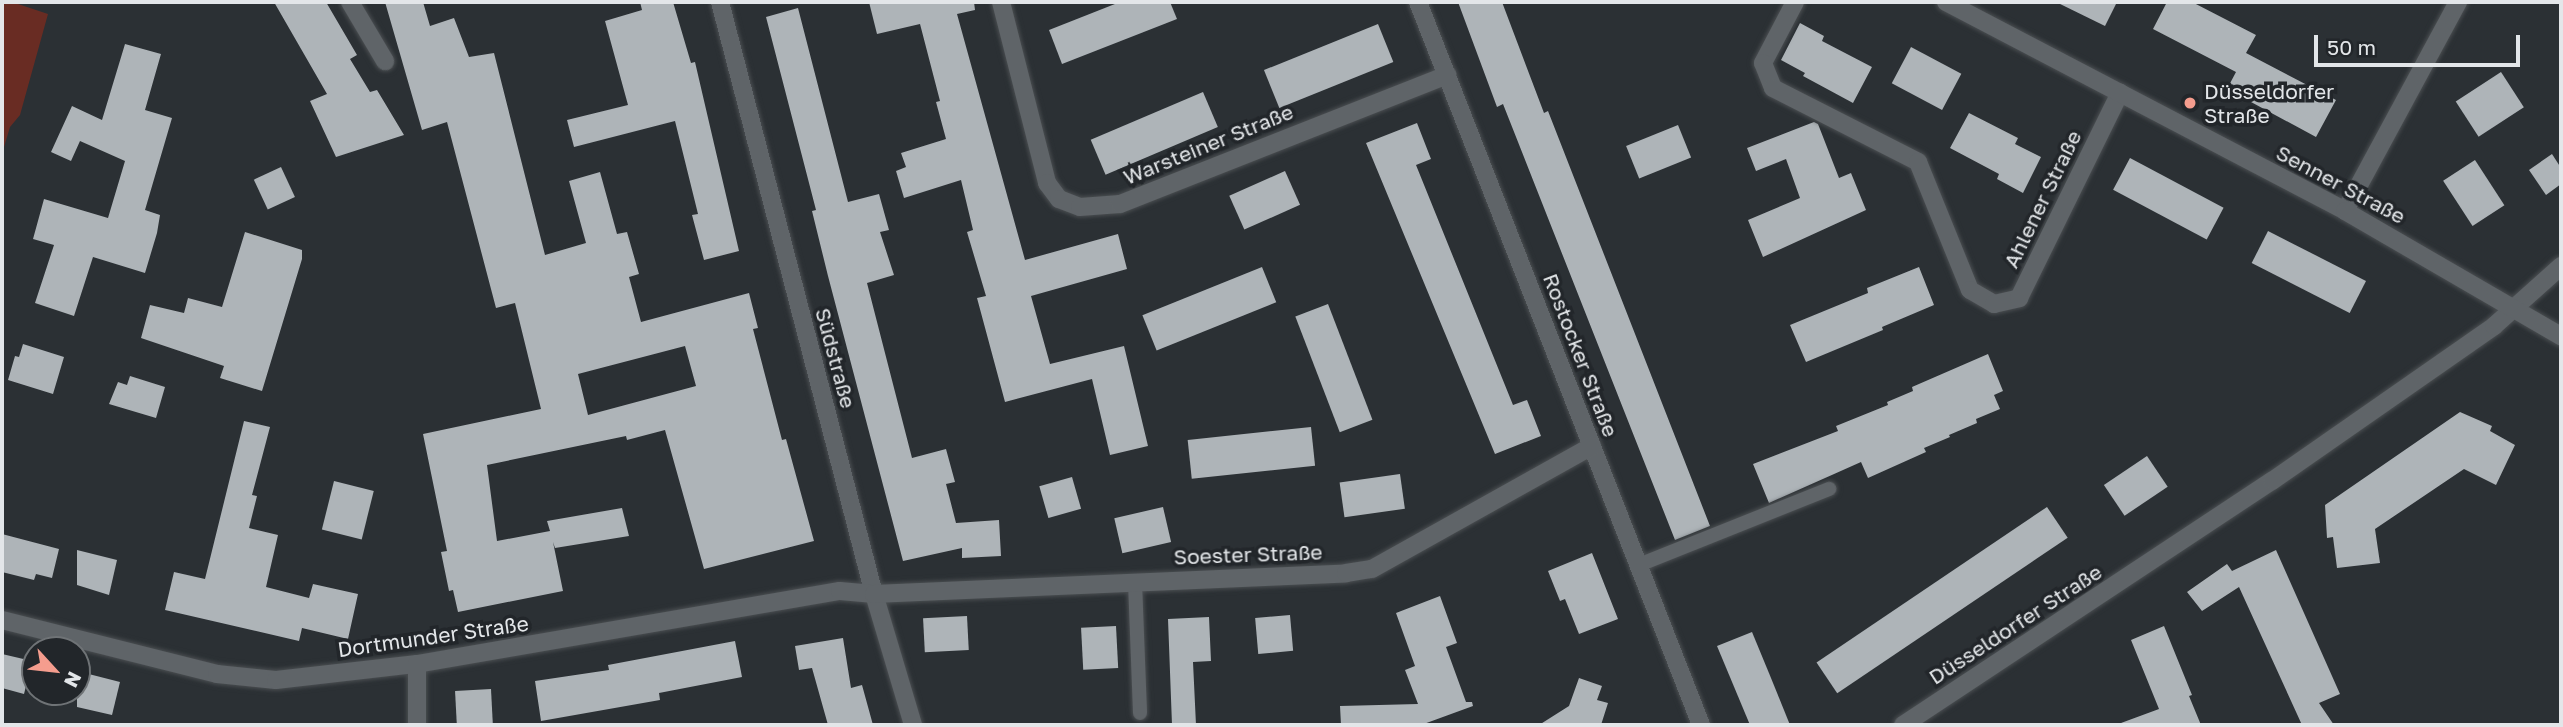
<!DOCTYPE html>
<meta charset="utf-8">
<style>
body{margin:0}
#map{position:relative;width:2563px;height:727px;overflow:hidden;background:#2b3034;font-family:"Golos Text",sans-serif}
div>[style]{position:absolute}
.green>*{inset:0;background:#692c23}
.building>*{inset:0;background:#aeb4b8;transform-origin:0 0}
.roads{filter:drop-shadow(0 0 2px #4a4e51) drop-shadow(0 0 2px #4a4e51)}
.service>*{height:14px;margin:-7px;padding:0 7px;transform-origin:7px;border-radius:7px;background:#5f6468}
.minor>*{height:18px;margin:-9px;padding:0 9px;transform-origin:9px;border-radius:9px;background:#5f6468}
.tertiary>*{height:18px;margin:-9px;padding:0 9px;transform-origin:9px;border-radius:9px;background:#5f6468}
.dots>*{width:19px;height:19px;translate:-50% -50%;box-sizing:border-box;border:4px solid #22262a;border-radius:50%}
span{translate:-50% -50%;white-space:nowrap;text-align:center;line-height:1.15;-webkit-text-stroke:7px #22262a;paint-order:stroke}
.poi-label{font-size:21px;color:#e3e6e9}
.left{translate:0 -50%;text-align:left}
.street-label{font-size:21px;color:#e3e6e9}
.frame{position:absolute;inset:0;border:4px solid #e3e6e9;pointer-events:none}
.north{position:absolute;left:21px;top:636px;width:70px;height:70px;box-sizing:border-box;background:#22262a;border:2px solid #6f7376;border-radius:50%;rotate:117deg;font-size:19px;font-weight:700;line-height:28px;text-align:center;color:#e3e6e9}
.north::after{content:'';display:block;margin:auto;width:24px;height:32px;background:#f59d8e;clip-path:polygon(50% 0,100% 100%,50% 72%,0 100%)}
.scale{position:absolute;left:2314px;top:35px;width:206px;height:32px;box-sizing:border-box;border:4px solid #e3e6e9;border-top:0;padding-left:9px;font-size:21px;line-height:24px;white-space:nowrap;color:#e3e6e9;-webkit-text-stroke:5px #22262a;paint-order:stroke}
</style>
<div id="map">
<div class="green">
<i style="clip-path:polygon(2px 2px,12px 2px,48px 14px,20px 115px,10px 127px,2px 154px)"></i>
</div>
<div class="building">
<i style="clip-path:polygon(274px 2px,326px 2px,357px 55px,350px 59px,370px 92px,377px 90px,404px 135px,336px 157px,310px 101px,327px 94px)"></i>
<i style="clip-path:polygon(evenodd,385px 2px,423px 2px,430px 26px,454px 18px,469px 57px,494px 53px,545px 255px,586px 243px,569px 181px,600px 172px,617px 234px,627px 232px,639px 274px,629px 277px,641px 322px,749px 293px,758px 328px,753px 329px,782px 440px,786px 439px,814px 541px,704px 569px,665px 430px,627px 440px,626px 436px,487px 465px,497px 541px,550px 531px,547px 521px,622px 508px,629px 536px,555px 548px,553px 542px,563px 591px,458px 612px,453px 590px,449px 591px,441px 552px,447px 551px,423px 434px,541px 409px,515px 303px,496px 308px,447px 122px,422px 130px,385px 2px,685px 346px,696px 386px,588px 415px,578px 374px,685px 346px)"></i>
<i style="clip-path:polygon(640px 2px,673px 2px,691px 63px,695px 62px,739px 251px,704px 260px,692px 215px,698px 214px,675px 121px,574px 147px,567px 120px,628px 105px,605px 21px,642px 10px)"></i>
<i style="clip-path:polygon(869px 2px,974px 2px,975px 10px,957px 14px,1025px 260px,1118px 234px,1127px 269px,1031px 296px,1050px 364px,1124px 346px,1148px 446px,1110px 455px,1092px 379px,1005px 402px,977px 298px,986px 296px,967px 232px,973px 230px,961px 180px,904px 198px,896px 171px,906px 167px,901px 153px,946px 139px,936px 102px,940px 101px,920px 24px,877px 34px)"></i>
<i style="clip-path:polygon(1120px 2px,1170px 2px,1177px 19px,1062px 64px,1049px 30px)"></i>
<i style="clip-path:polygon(1458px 2px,1502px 2px,1544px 113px,1548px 111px,1710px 526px,1675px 540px,1503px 104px,1497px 107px)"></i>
<i style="clip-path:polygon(2056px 2px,2117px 2px,2105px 26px)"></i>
<i style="clip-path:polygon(2167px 2px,2192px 2px,2256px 35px,2246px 53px,2336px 100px,2316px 137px,2227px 89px,2236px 72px,2153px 29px)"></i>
<i style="clip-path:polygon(798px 8px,848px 202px,879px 194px,889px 230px,880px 232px,894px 275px,867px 283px,912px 458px,946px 449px,955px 482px,946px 484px,956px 523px,999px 520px,1001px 556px,962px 558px,962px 548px,903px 561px,828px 276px,812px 211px,816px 210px,766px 17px)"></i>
<i style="clip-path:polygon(1800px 23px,1824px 36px,1822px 41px,1872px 67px,1853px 103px,1803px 76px,1805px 73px,1781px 60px)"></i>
<i style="left:1378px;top:24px;width:41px;height:123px;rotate:68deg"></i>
<i style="clip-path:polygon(125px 44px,161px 54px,145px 110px,172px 118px,145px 210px,160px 215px,157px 233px,145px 273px,93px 257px,74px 316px,35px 303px,54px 245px,33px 239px,44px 199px,108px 218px,125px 161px,80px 141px,71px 161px,51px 152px,72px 106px,102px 120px)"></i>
<i style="left:1911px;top:47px;width:57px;height:41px;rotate:28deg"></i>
<i style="left:2501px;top:72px;width:42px;height:54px;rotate:57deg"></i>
<i style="left:1203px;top:92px;width:38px;height:122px;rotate:67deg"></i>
<i style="clip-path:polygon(1969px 113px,2018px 138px,2015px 144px,2041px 157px,2023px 193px,1997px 179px,1999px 174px,1950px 148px)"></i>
<i style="clip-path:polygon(1814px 122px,1818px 124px,1839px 178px,1851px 173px,1866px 210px,1763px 257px,1748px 220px,1800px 198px,1786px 159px,1756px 171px,1747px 148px)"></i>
<i style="clip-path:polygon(1417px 123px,1431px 159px,1416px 165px,1513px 405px,1527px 400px,1541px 436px,1495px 454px,1366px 143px)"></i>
<i style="left:1678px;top:125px;width:35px;height:56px;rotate:68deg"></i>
<i style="clip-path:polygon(2552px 154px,2561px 168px,2561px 184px,2546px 195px,2529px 170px)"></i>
<i style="left:2130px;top:158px;width:106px;height:36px;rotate:28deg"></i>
<i style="left:2475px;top:160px;width:54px;height:38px;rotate:57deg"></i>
<i style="left:281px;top:167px;width:33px;height:30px;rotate:65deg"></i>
<i style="left:1285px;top:171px;width:37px;height:61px;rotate:66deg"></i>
<i style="left:2268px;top:231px;width:110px;height:36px;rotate:27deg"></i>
<i style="clip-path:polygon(245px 232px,302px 250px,302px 259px,262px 391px,220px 378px,224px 366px,141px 338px,150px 305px,184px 313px,188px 298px,222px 307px)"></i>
<i style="left:1262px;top:267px;width:38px;height:129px;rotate:68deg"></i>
<i style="clip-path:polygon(1919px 267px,1934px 305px,1882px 327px,1883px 330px,1806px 362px,1790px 325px,1868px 293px,1867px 288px)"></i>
<i style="left:1328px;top:304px;width:124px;height:35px;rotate:69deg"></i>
<i style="clip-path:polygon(23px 344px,64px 357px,53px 394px,8px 380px,15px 356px,19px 357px)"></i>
<i style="clip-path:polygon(1988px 354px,2003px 391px,1994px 395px,2000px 409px,1976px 419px,1977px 423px,1949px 435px,1950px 437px,1924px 448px,1926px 452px,1868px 478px,1861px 462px,1769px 503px,1753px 464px,1838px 431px,1836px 426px,1888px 405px,1887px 402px,1913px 391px,1912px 387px)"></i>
<i style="clip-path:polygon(130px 376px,165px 387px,156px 418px,109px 404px,118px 382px,127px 385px)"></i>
<i style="clip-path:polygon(2460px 412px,2492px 426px,2490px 431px,2515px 445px,2496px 485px,2464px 469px,2375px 529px,2380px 563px,2337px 568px,2333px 537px,2327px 538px,2325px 505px)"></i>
<i style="clip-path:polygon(244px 421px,270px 427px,252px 495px,257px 496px,249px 528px,278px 535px,266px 587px,309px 598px,313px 584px,358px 594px,348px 639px,302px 628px,299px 641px,165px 610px,174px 572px,205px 579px)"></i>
<i style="left:1311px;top:427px;width:39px;height:124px;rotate:84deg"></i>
<i style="left:2147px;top:456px;width:37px;height:52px;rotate:56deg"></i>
<i style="left:1400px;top:474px;width:35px;height:61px;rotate:82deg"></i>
<i style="left:1072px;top:477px;width:33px;height:34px;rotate:74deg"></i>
<i style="left:334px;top:481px;width:41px;height:50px;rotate:14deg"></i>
<i style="left:1163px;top:507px;width:36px;height:50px;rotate:77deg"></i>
<i style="left:2047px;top:507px;width:37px;height:278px;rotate:56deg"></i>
<i style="clip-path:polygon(2px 534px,59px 549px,52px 578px,36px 574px,34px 580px,2px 572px)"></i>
<i style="clip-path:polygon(77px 550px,117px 560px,109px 595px,77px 585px)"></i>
<i style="clip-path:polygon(2276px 550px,2340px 694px,2319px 703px,2334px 725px,2302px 725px,2239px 587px,2202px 611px,2187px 592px,2227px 564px,2232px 571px)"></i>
<i style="clip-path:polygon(1592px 553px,1618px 619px,1579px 634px,1565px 599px,1560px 601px,1548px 571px)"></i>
<i style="clip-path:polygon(1440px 596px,1457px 643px,1446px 647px,1466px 702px,1472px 702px,1473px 706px,1421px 725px,1341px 725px,1340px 706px,1418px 704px,1405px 670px,1415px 666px,1396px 613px)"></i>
<i style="left:1290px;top:615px;width:36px;height:35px;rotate:85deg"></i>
<i style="left:967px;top:616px;width:34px;height:44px;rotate:87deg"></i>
<i style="clip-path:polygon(1209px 617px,1211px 661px,1193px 662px,1196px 725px,1172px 725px,1168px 619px)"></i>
<i style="left:1116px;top:626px;width:42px;height:35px;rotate:87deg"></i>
<i style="clip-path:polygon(2164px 626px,2192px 695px,2189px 696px,2201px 725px,2121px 725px,2121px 723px,2159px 709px,2131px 640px)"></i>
<i style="clip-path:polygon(1752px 632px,1771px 678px,1790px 725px,1750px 725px,1717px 646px)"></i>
<i style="clip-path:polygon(843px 638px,851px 688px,862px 685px,873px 725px,828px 725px,812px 668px,799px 670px,795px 646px)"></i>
<i style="clip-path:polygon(735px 641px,742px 677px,659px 693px,660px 700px,541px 721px,535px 681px,609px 670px,608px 665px)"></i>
<i style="clip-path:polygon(2px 654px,32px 661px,24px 694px,2px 688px)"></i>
<i style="clip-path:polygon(77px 671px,120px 682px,112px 715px,77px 707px)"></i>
<i style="clip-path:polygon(1579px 678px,1602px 686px,1597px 700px,1608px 703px,1601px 725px,1539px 725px,1569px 706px)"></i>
<i style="left:491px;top:689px;width:36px;height:36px;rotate:87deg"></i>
</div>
<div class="roads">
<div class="service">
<i style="left:1639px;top:565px;width:205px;rotate:-21.8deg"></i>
<i style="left:1135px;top:582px;width:131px;rotate:87.8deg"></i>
</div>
<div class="minor">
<i style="left:350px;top:2px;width:69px;rotate:59.3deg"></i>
<i style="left:720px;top:2px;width:612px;rotate:75.42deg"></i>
<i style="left:874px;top:594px;width:137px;rotate:73.4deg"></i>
<i style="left:1001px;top:2px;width:187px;rotate:75.7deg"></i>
<i style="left:1047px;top:183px;width:20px;rotate:53deg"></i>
<i style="left:1059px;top:199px;width:22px;rotate:21deg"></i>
<i style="left:1080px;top:207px;width:40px;rotate:-4.3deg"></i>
<i style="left:1120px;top:204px;width:352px;rotate:-21.5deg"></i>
<i style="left:1418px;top:2px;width:776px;rotate:68.62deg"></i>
<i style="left:1795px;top:2px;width:69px;rotate:117.7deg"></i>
<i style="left:1763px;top:63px;width:27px;rotate:68deg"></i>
<i style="left:1773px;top:88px;width:163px;rotate:27deg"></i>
<i style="left:1918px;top:162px;width:138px;rotate:67.9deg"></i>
<i style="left:1970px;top:290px;width:28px;rotate:30deg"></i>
<i style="left:1994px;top:304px;width:26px;rotate:-13deg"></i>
<i style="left:2019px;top:298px;width:229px;rotate:-63.8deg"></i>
<i style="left:2345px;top:211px;width:238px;rotate:-61.6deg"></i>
<i style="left:2px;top:620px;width:222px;rotate:14.1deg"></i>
<i style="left:217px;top:674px;width:59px;rotate:5.8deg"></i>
<i style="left:276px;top:680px;width:142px;rotate:-6.5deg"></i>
<i style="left:417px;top:664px;width:429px;rotate:-9.8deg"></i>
<i style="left:840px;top:591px;width:34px;rotate:5deg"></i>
<i style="left:874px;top:594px;width:472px;rotate:-2.5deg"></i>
<i style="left:1346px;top:573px;width:26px;rotate:-9deg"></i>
<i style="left:1372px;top:569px;width:252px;rotate:-29.2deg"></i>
<i style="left:417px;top:664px;width:61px;rotate:90deg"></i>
<i style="left:1903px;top:725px;width:442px;rotate:-33.5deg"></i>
<i style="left:2272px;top:481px;width:271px;rotate:-34.9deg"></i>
<i style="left:2494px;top:326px;width:90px;rotate:-41.8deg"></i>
</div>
<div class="tertiary">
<i style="left:1946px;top:2px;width:450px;rotate:27.6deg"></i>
<i style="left:2345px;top:211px;width:250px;rotate:30.1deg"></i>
</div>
</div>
<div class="dots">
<i style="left:2190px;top:103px;background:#f59d8e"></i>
</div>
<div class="poi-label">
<span class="left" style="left:2204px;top:103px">Düsseldorfer<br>Straße</span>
</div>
<div class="street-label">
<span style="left:1208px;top:144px;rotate:-22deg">Warsteiner Straße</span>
<span style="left:2341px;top:184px;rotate:28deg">Senner Straße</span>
<span style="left:2042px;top:199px;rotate:-64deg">Ahlener Straße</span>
<span style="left:1581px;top:355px;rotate:69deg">Rostocker Straße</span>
<span style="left:836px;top:358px;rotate:75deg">Südstraße</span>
<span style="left:1248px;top:554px;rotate:-2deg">Soester Straße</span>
<span style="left:2015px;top:624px;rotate:-33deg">Düsseldorfer Straße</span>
<span style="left:433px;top:636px;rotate:-8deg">Dortmunder Straße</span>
</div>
<div class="frame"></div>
<div class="north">N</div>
<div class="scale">50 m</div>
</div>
